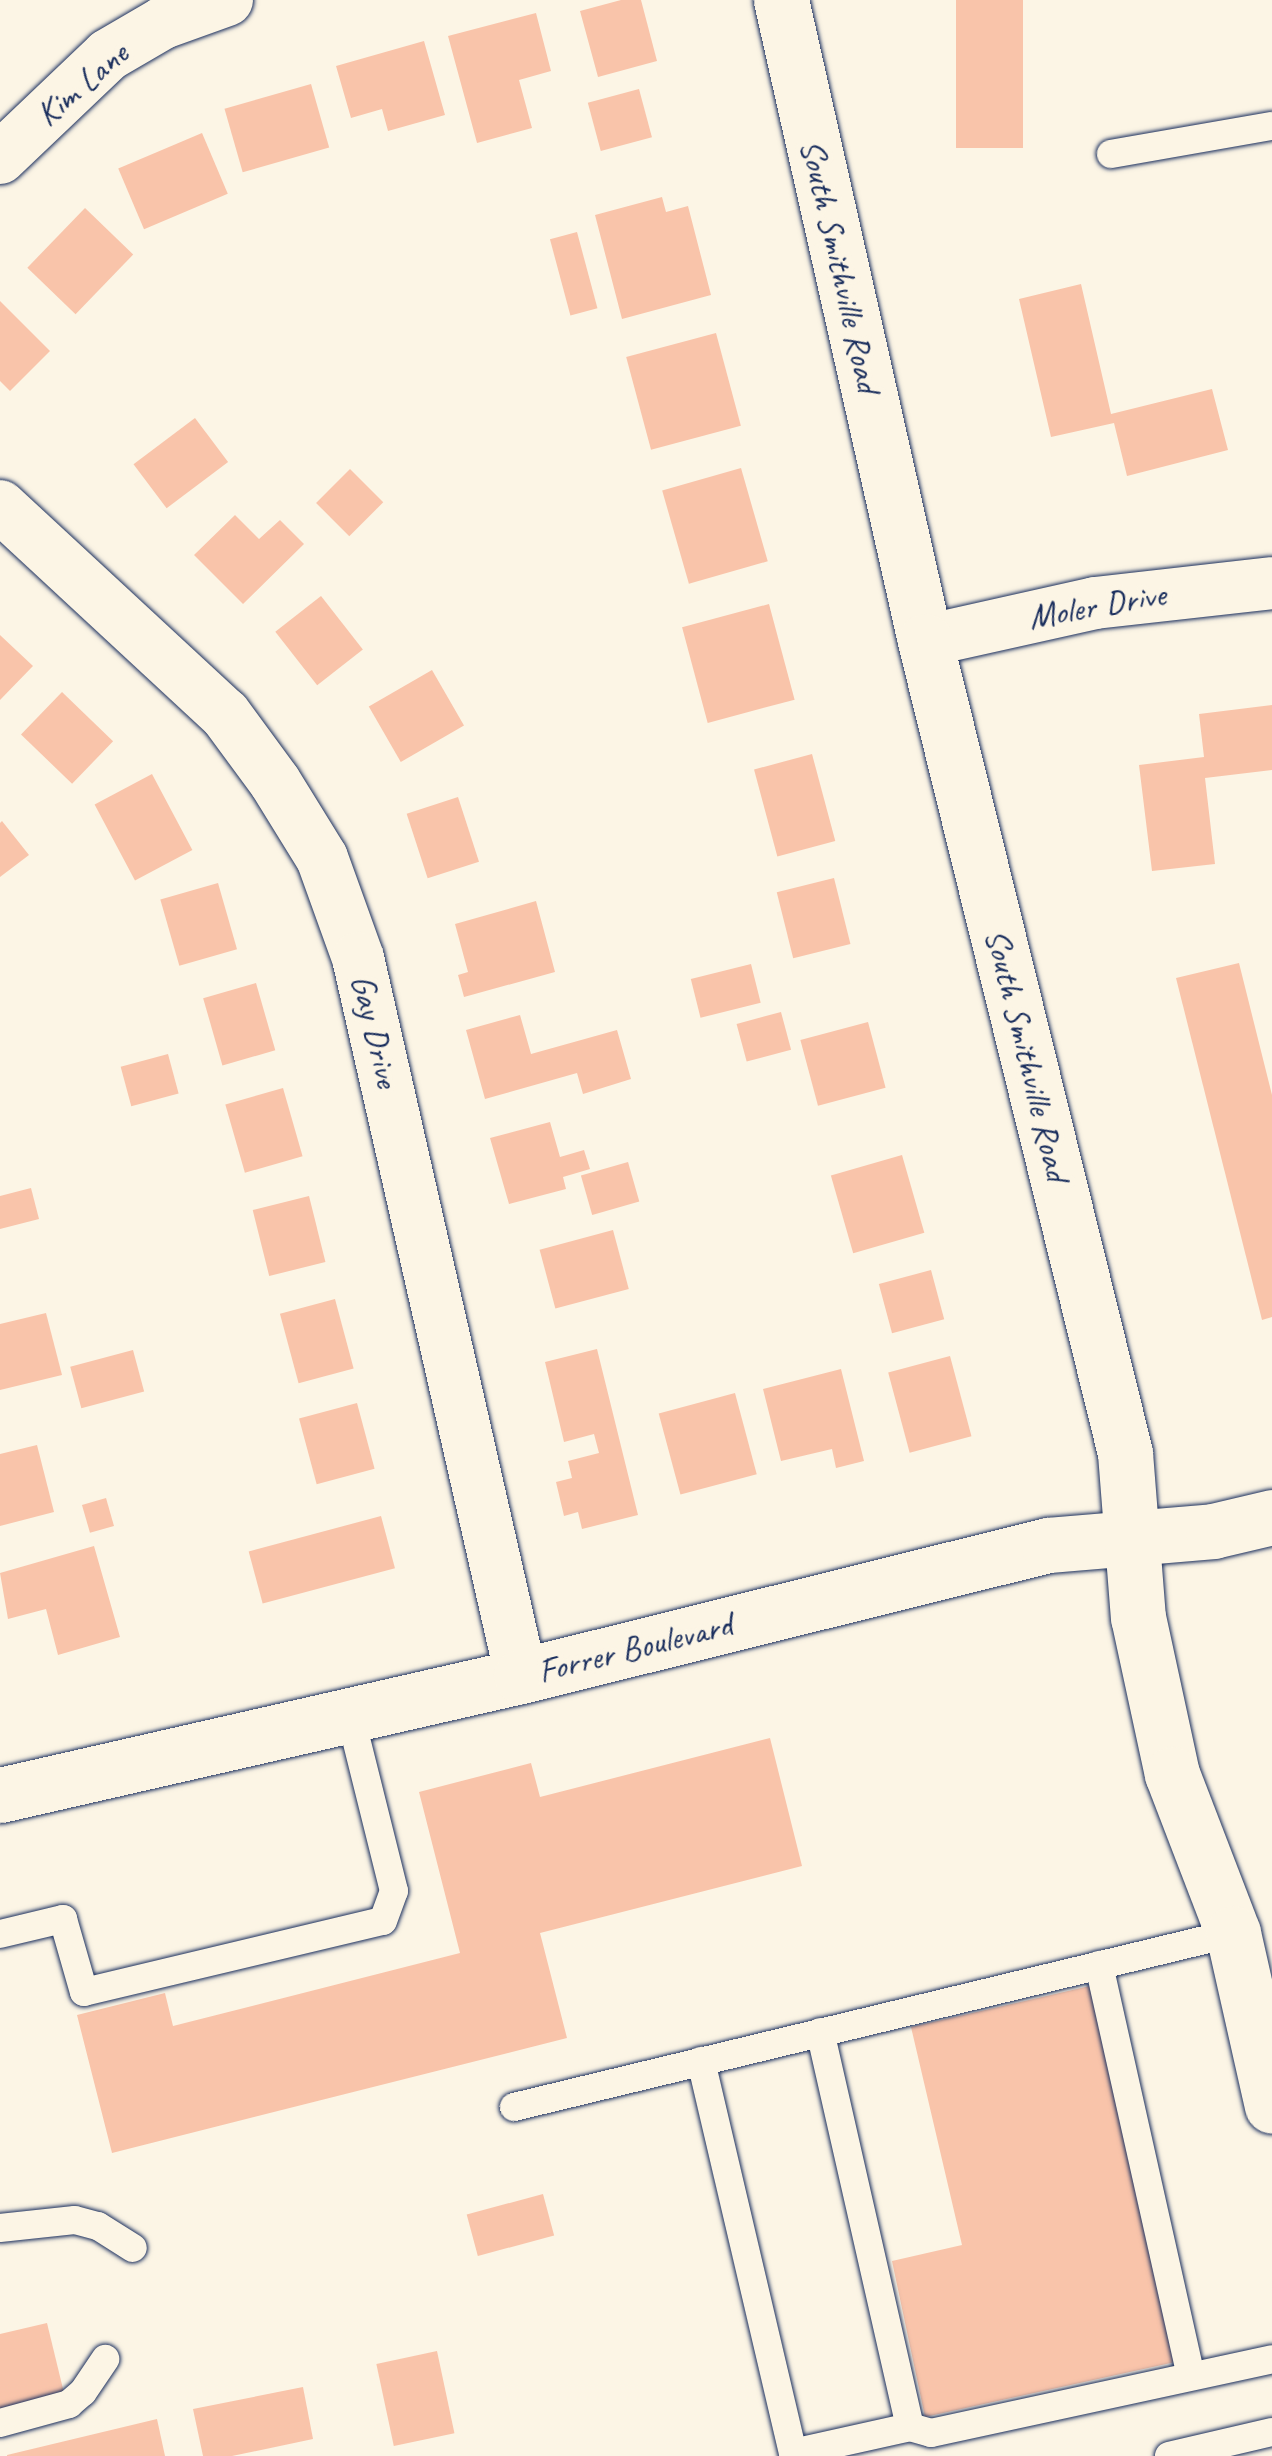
<!DOCTYPE html>
<style>
body{margin:0}
#map{position:relative;width:1272px;height:2456px;overflow:hidden;background:#fcf5e5;font-family:Caveat,sans-serif}
div>[style]{position:absolute}
.building>*{inset:0;background:#f9c4aa;transform-origin:0 0}
.roads{filter:drop-shadow(0 0 2px #1b2f5e) drop-shadow(0 0 2px #1b2f5e)}
.service>*{height:28px;margin:-14px;padding:0 14px;transform-origin:14px;border-radius:14px;background:#fcf5e5}
.minor>*{height:52px;margin:-26px;padding:0 26px;transform-origin:26px;border-radius:26px;background:#fcf5e5}
.tertiary>*{height:55px;margin:-27.5px;padding:0 27.5px;transform-origin:27.5px;border-radius:27.5px;background:#fcf5e5}
.secondary>*{height:55px;margin:-27.5px;padding:0 27.5px;transform-origin:27.5px;border-radius:27.5px;background:#fcf5e5}
span{translate:-50% -50%;white-space:nowrap;text-align:center;line-height:1.15;-webkit-text-stroke:10px #fcf5e5;paint-order:stroke}
.street-label{font-size:35px;color:#1b2f5e}
</style>
<div id="map">
<div class="building">
<i style="clip-path:polygon(621px 0,641px 0,657px 61px,598px 77px,580px 11px)"></i>
<i style="left:956px;top:0;width:67px;height:148px"></i>
<i style="clip-path:polygon(536px 13px,551px 71px,519px 80px,532px 128px,477px 143px,448px 36px)"></i>
<i style="clip-path:polygon(424px 41px,445px 115px,388px 131px,382px 109px,351px 118px,336px 66px)"></i>
<i style="left:311px;top:84px;width:66px;height:90px;rotate:74deg"></i>
<i style="left:639px;top:89px;width:50px;height:53px;rotate:75deg"></i>
<i style="left:202px;top:133px;width:66px;height:91px;rotate:67deg"></i>
<i style="clip-path:polygon(662px 197px,666px 212px,688px 206px,711px 295px,622px 319px,595px 215px)"></i>
<i style="left:85px;top:208px;width:67px;height:83px;rotate:44deg"></i>
<i style="left:577px;top:232px;width:79px;height:28px;rotate:75deg"></i>
<i style="clip-path:polygon(1081px 284px,1111px 414px,1212px 389px,1228px 450px,1127px 476px,1114px 423px,1051px 437px,1019px 299px)"></i>
<i style="clip-path:polygon(0 301px,50px 351px,10px 391px,0 381px)"></i>
<i style="left:716px;top:333px;width:96px;height:93px;rotate:75deg"></i>
<i style="left:195px;top:418px;width:55px;height:77px;rotate:53deg"></i>
<i style="left:741px;top:468px;width:97px;height:82px;rotate:74deg"></i>
<i style="left:350px;top:469px;width:47px;height:48px;rotate:45deg"></i>
<i style="clip-path:polygon(235px 515px,259px 539px,280px 520px,304px 544px,243px 604px,194px 555px)"></i>
<i style="left:321px;top:596px;width:68px;height:58px;rotate:52deg"></i>
<i style="left:769px;top:604px;width:99px;height:90px;rotate:75deg"></i>
<i style="clip-path:polygon(0 635px,33px 666px,0 700px)"></i>
<i style="left:432px;top:670px;width:64px;height:73px;rotate:60deg"></i>
<i style="left:62px;top:692px;width:71px;height:59px;rotate:44deg"></i>
<i style="clip-path:polygon(1272px 705px,1272px 770px,1205px 778px,1215px 864px,1152px 871px,1139px 765px,1204px 757px,1199px 714px)"></i>
<i style="left:812px;top:754px;width:90px;height:60px;rotate:75deg"></i>
<i style="left:152px;top:774px;width:86px;height:65px;rotate:62deg"></i>
<i style="left:458px;top:797px;width:68px;height:54px;rotate:72deg"></i>
<i style="clip-path:polygon(2px 821px,29px 855px,0 877px,0 823px)"></i>
<i style="left:834px;top:878px;width:68px;height:59px;rotate:76deg"></i>
<i style="left:218px;top:883px;width:69px;height:60px;rotate:74deg"></i>
<i style="clip-path:polygon(536px 901px,555px 972px,464px 997px,458px 975px,468px 972px,455px 924px)"></i>
<i style="clip-path:polygon(1239px 963px,1272px 1095px,1272px 1317px,1262px 1320px,1176px 978px)"></i>
<i style="left:751px;top:964px;width:40px;height:62px;rotate:76deg"></i>
<i style="left:256px;top:983px;width:70px;height:55px;rotate:74deg"></i>
<i style="left:781px;top:1012px;width:39px;height:46px;rotate:75deg"></i>
<i style="clip-path:polygon(520px 1015px,531px 1054px,617px 1030px,631px 1079px,583px 1094px,577px 1073px,485px 1099px,466px 1030px)"></i>
<i style="left:868px;top:1022px;width:68px;height:70px;rotate:75deg"></i>
<i style="left:168px;top:1054px;width:41px;height:49px;rotate:75deg"></i>
<i style="left:283px;top:1088px;width:71px;height:60px;rotate:74deg"></i>
<i style="clip-path:polygon(550px 1122px,560px 1157px,584px 1150px,590px 1169px,563px 1177px,566px 1189px,509px 1204px,490px 1138px)"></i>
<i style="left:902px;top:1155px;width:81px;height:74px;rotate:74deg"></i>
<i style="left:628px;top:1162px;width:41px;height:49px;rotate:74deg"></i>
<i style="clip-path:polygon(31px 1188px,39px 1219px,0 1229px,0 1196px)"></i>
<i style="left:309px;top:1196px;width:68px;height:58px;rotate:76deg"></i>
<i style="left:613px;top:1230px;width:61px;height:76px;rotate:75deg"></i>
<i style="left:931px;top:1270px;width:51px;height:54px;rotate:75deg"></i>
<i style="left:335px;top:1299px;width:72px;height:57px;rotate:75deg"></i>
<i style="clip-path:polygon(46px 1313px,62px 1375px,0 1390px,0 1324px)"></i>
<i style="clip-path:polygon(597px 1349px,638px 1515px,582px 1529px,578px 1512px,564px 1516px,556px 1482px,572px 1478px,568px 1461px,599px 1453px,594px 1434px,564px 1442px,545px 1362px)"></i>
<i style="left:133px;top:1350px;width:43px;height:65px;rotate:75deg"></i>
<i style="left:950px;top:1356px;width:83px;height:64px;rotate:75deg"></i>
<i style="clip-path:polygon(841px 1369px,864px 1461px,836px 1468px,832px 1449px,781px 1461px,763px 1389px)"></i>
<i style="left:735px;top:1393px;width:84px;height:79px;rotate:75deg"></i>
<i style="left:357px;top:1403px;width:68px;height:60px;rotate:75deg"></i>
<i style="clip-path:polygon(37px 1445px,54px 1512px,0 1526px,0 1454px)"></i>
<i style="left:106px;top:1498px;width:29px;height:25px;rotate:74deg"></i>
<i style="left:381px;top:1516px;width:54px;height:137px;rotate:75deg"></i>
<i style="clip-path:polygon(94px 1546px,120px 1637px,58px 1655px,46px 1609px,8px 1619px,0 1573px)"></i>
<i style="clip-path:polygon(770px 1738px,802px 1866px,540px 1933px,567px 2038px,112px 2153px,77px 2015px,165px 1993px,173px 2026px,460px 1953px,419px 1792px,531px 1763px,540px 1797px)"></i>
<i style="clip-path:polygon(1094px 1985px,1180px 2361px,925px 2417px,892px 2261px,962px 2245px,911px 2027px)"></i>
<i style="left:543px;top:2194px;width:43px;height:79px;rotate:75deg"></i>
<i style="clip-path:polygon(47px 2323px,64px 2393px,0 2409px,0 2334px)"></i>
<i style="left:437px;top:2351px;width:84px;height:62px;rotate:78deg"></i>
<i style="clip-path:polygon(303px 2387px,313px 2439px,232px 2456px,203px 2456px,193px 2409px)"></i>
<i style="clip-path:polygon(157px 2419px,165px 2456px,7px 2456px,7px 2455px)"></i>
</div>
<div class="roads">
<div class="service">
<i style="left:1111px;top:154px;width:163px;rotate:-9.9deg"></i>
<i style="left:0;top:1934px;width:65px;rotate:-13.4deg"></i>
<i style="left:63px;top:1919px;width:76px;rotate:74deg"></i>
<i style="left:84px;top:1992px;width:307px;rotate:-13.4deg"></i>
<i style="left:383px;top:1921px;width:32px;rotate:-70deg"></i>
<i style="left:394px;top:1891px;width:181px;rotate:-104deg"></i>
<i style="left:1099px;top:1965px;width:421px;rotate:77.4deg"></i>
<i style="left:701px;top:2061px;width:403px;rotate:76.8deg"></i>
<i style="left:793px;top:2453px;width:120px;rotate:-12.5deg"></i>
<i style="left:910px;top:2427px;width:405px;rotate:-102.8deg"></i>
<i style="left:514px;top:2107px;width:740px;rotate:-13.6deg"></i>
<i style="left:0;top:2228px;width:75px;rotate:-6.1deg"></i>
<i style="left:75px;top:2220px;width:24px;rotate:15deg"></i>
<i style="left:98px;top:2226px;width:41px;rotate:32.2deg"></i>
<i style="left:0;top:2423px;width:72px;rotate:-15.4deg"></i>
<i style="left:69px;top:2404px;width:18px;rotate:-41deg"></i>
<i style="left:83px;top:2392px;width:40px;rotate:-56deg"></i>
<i style="left:910px;top:2427px;width:22px;rotate:16deg"></i>
<i style="left:931px;top:2433px;width:349px;rotate:-12.2deg"></i>
<i style="left:1169px;top:2456px;width:106px;rotate:-13.1deg"></i>
</div>
<div class="minor">
<i style="left:0;top:158px;width:149px;rotate:-43.6deg"></i>
<i style="left:108px;top:55px;width:64px;rotate:-30.2deg"></i>
<i style="left:163px;top:23px;width:68px;rotate:-19.8deg"></i>
<i style="left:0;top:506px;width:306px;rotate:42.8deg"></i>
<i style="left:225px;top:714px;width:84px;rotate:53.7deg"></i>
<i style="left:275px;top:782px;width:89px;rotate:58.3deg"></i>
<i style="left:322px;top:858px;width:106px;rotate:70.2deg"></i>
<i style="left:358px;top:958px;width:736px;rotate:77.21deg"></i>
<i style="left:925px;top:641px;width:174px;rotate:-12.6deg"></i>
<i style="left:1095px;top:603px;width:178px;rotate:-6.4deg"></i>
</div>
<div class="tertiary">
<i style="left:0;top:1795px;width:534px;rotate:-12.87deg"></i>
<i style="left:521px;top:1676px;width:543px;rotate:-13.96deg"></i>
<i style="left:1048px;top:1545px;width:166px;rotate:-4.8deg"></i>
<i style="left:1213px;top:1531px;width:61px;rotate:-13.3deg"></i>
</div>
<div class="secondary">
<i style="left:781px;top:0;width:657px;rotate:77.34deg"></i>
<i style="left:925px;top:641px;width:836px;rotate:76.16deg"></i>
<i style="left:1125px;top:1453px;width:165px;rotate:85.5deg"></i>
<i style="left:1138px;top:1617px;width:161px;rotate:77.8deg"></i>
<i style="left:1172px;top:1774px;width:170px;rotate:69deg"></i>
<i style="left:1233px;top:1933px;width:177px;rotate:77.3deg"></i>
</div>
</div>
<div class="street-label">
<span style="left:82px;top:84px;rotate:-40deg">Kim Lane</span>
<span style="left:840px;top:266px;rotate:77deg">South Smithville Road</span>
<span style="left:1097px;top:606px;rotate:-10deg">Moler Drive</span>
<span style="left:375px;top:1031px;rotate:77deg">Gay Drive</span>
<span style="left:1027px;top:1055px;rotate:76deg">South Smithville Road</span>
<span style="left:635px;top:1648px;rotate:-14deg">Forrer Boulevard</span>
</div>
</div>
